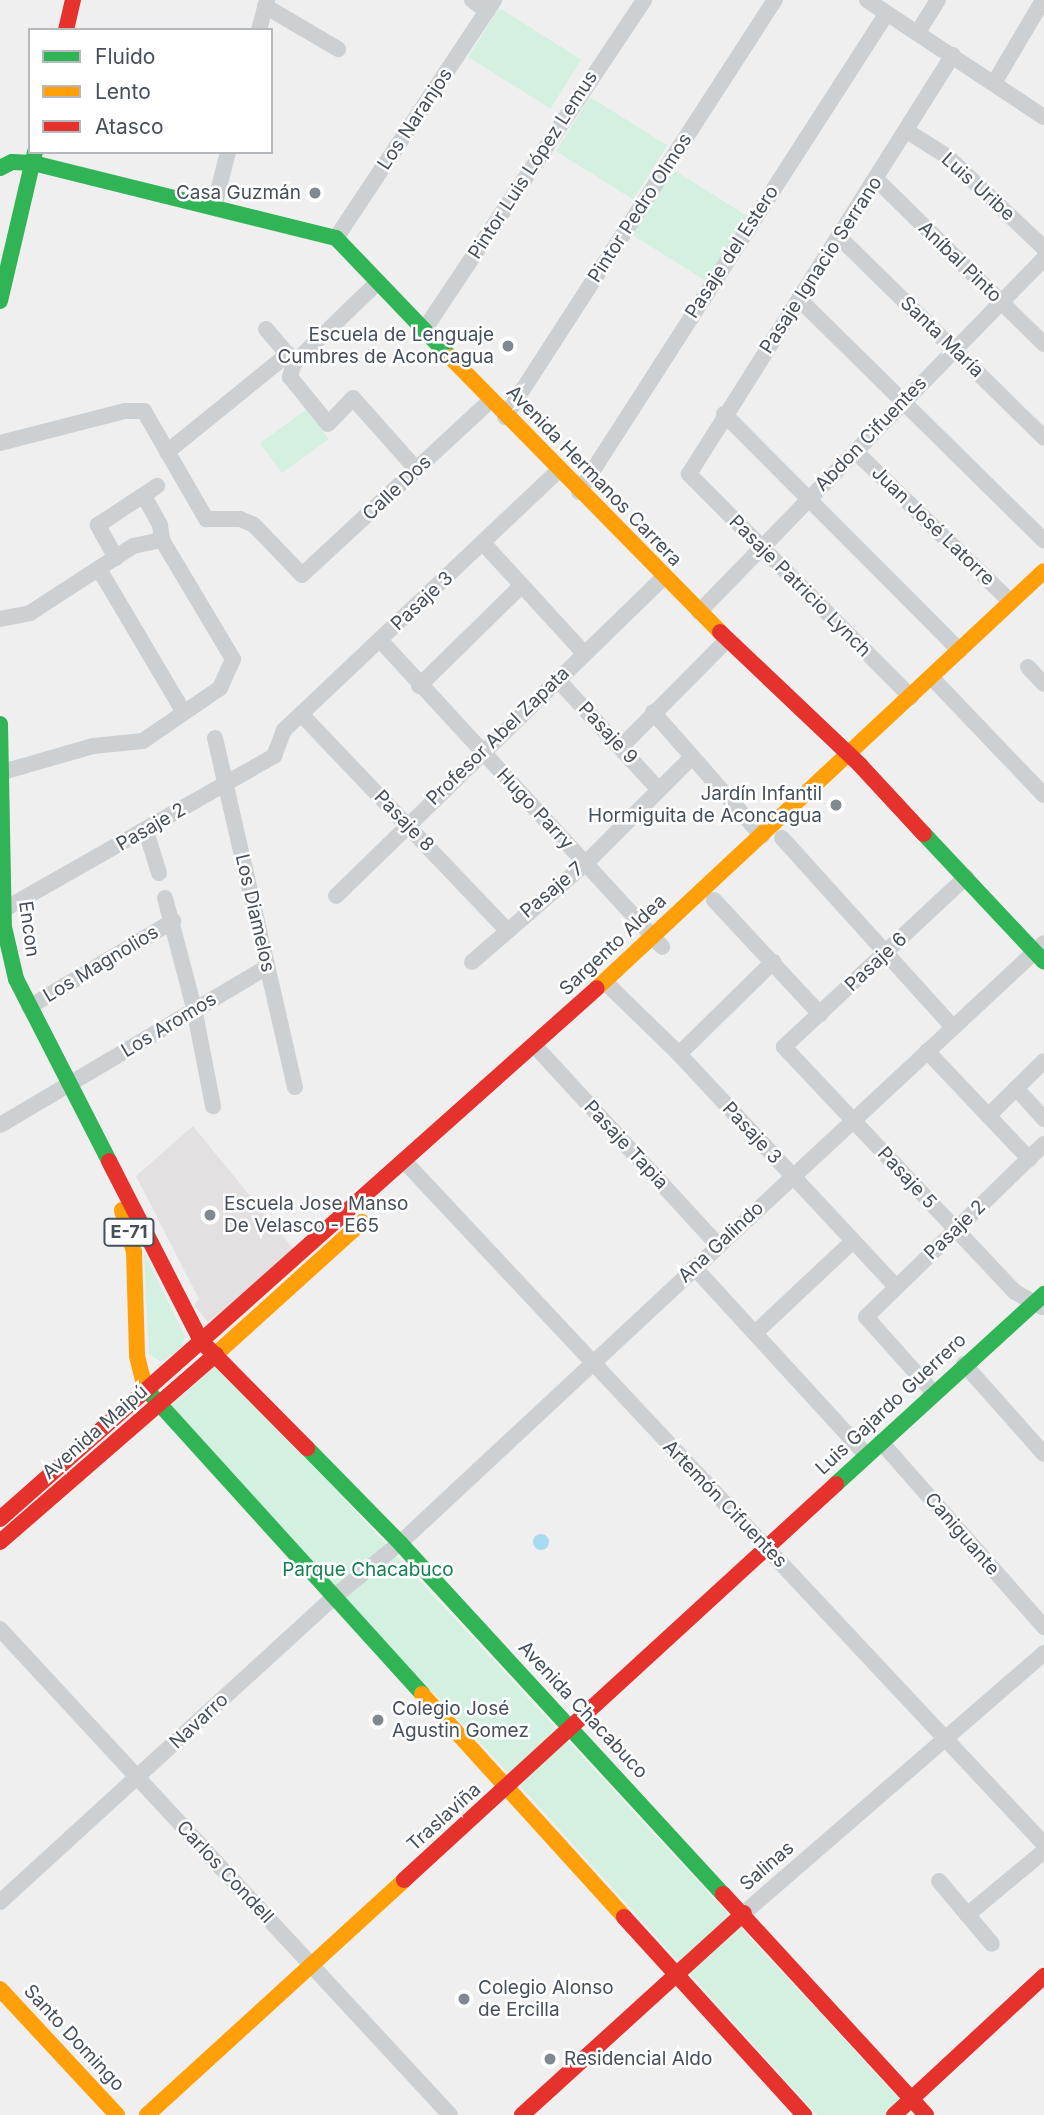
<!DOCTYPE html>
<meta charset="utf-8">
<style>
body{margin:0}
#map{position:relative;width:1044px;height:2115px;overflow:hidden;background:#f0efef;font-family:Inter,sans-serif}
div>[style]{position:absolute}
.education>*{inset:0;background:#e2e0e1}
.green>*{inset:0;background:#d3f0e0;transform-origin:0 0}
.water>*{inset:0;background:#a6daee}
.round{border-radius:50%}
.street>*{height:16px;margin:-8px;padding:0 8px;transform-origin:8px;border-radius:8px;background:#cdd0d3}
.fast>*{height:16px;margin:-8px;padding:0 8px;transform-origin:8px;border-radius:8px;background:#30b455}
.slow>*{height:16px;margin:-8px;padding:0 8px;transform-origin:8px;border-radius:8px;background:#ff9f0a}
.jam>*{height:16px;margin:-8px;padding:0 8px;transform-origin:8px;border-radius:8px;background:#e5322d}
.dots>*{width:19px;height:19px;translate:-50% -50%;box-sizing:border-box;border:4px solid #fff;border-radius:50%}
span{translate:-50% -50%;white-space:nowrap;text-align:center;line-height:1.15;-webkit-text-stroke:5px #fff;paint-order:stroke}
.shield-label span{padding:2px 5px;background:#fff;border:2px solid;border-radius:5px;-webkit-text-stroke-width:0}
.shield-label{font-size:18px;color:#46505c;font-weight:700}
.street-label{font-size:19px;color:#46505c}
.poi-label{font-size:19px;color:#46505c}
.right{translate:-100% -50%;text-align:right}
.left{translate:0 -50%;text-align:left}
.park-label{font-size:19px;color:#148052}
.legend{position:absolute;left:28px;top:28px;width:245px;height:126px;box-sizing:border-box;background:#fff;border:2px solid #b5b9be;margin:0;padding:9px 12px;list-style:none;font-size:21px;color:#46505c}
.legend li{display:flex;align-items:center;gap:14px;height:35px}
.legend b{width:35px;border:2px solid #b5b9be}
</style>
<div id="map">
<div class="education">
<i style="clip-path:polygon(193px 1126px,295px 1251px,208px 1322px,194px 1305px,199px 1299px,136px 1176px)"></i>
</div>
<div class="green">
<i style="left:499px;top:8px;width:97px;height:58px;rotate:32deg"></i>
<i style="left:590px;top:97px;width:91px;height:64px;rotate:32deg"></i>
<i style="left:672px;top:169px;width:91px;height:77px;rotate:32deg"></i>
<i style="left:307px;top:409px;width:37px;height:58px;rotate:54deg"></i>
<i style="clip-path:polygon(144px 1252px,185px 1336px,182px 1347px,161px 1362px,149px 1354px)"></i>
<i style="clip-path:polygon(218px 1363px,914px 2115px,817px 2115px,515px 1780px,168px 1409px)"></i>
</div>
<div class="water">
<i class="round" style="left:533px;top:1534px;width:16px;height:16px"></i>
</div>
<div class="street">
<i style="left:472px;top:0;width:19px;rotate:36deg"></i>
<i style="left:867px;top:0;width:212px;rotate:33.5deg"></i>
<i style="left:265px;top:6px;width:85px;rotate:30.5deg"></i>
<i style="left:259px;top:30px;width:31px;rotate:-75deg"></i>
<i style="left:918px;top:32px;width:38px;rotate:-58deg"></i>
<i style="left:994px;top:83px;width:96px;rotate:-59.4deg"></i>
<i style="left:907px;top:131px;width:49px;rotate:32.4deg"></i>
<i style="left:948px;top:157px;width:132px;rotate:43.5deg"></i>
<i style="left:877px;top:180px;width:234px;rotate:44.5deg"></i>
<i style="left:214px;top:207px;width:57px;rotate:-75.7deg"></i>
<i style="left:839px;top:237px;width:287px;rotate:44.4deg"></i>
<i style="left:336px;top:238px;width:286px;rotate:-56.4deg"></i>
<i style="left:799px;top:299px;width:344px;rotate:44.6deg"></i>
<i style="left:266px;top:329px;width:42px;rotate:49.8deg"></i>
<i style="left:424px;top:330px;width:397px;rotate:-56.3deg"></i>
<i style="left:294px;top:363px;width:15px;rotate:106deg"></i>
<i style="left:290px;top:377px;width:60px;rotate:51deg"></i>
<i style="left:328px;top:424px;width:36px;rotate:-46deg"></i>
<i style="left:353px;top:398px;width:96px;rotate:48.4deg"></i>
<i style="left:294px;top:363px;width:117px;rotate:-44deg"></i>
<i style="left:724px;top:414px;width:334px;rotate:45.1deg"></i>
<i style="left:505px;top:417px;width:497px;rotate:-57.1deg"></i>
<i style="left:0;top:443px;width:129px;rotate:-14.4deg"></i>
<i style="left:125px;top:411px;width:19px"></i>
<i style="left:144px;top:411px;width:125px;rotate:60.1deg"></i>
<i style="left:206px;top:519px;width:34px"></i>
<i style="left:240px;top:519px;width:15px;rotate:23deg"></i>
<i style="left:254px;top:525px;width:69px;rotate:46.2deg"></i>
<i style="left:302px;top:575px;width:258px;rotate:-42.8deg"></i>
<i style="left:855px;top:451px;width:216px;rotate:44.1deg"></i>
<i style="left:167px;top:452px;width:156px;rotate:-39deg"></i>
<i style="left:579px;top:492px;width:569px;rotate:-57.26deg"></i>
<i style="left:144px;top:496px;width:33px;rotate:61deg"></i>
<i style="left:160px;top:525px;width:15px;rotate:82deg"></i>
<i style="left:484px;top:544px;width:148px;rotate:47.5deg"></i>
<i style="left:116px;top:558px;width:38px;rotate:-119deg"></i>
<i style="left:98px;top:525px;width:71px;rotate:-33.5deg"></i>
<i style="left:99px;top:569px;width:165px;rotate:59.4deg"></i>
<i style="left:699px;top:612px;width:494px;rotate:-45.7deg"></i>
<i style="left:0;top:619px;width:31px;rotate:-11deg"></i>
<i style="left:30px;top:613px;width:123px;rotate:-33deg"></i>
<i style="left:133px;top:546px;width:30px;rotate:-12deg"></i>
<i style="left:162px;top:540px;width:139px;rotate:59.2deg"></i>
<i style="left:233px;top:659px;width:32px;rotate:114deg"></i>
<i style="left:220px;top:688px;width:93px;rotate:145.5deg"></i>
<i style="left:143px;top:741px;width:50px;rotate:174.3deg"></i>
<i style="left:93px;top:746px;width:94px;rotate:163.9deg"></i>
<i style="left:380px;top:640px;width:417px;rotate:47.4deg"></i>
<i style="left:1028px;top:667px;width:23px;rotate:47deg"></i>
<i style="left:932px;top:678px;width:162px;rotate:46.3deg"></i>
<i style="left:557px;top:679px;width:149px;rotate:47.4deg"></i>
<i style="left:419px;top:686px;width:144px;rotate:-44.4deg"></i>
<i style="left:911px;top:697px;width:315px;rotate:-134.9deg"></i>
<i style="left:689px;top:474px;width:495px;rotate:-57.8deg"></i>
<i style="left:653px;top:712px;width:165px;rotate:48.7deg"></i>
<i style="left:301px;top:714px;width:297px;rotate:46.4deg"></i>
<i style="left:215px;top:738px;width:358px;rotate:77.1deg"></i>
<i style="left:622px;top:746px;width:149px;rotate:-45.3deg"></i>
<i style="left:146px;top:831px;width:44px;rotate:72.8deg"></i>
<i style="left:782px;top:838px;width:255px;rotate:47.9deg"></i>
<i style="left:966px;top:877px;width:249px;rotate:137deg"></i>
<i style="left:784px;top:1047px;width:337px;rotate:46.7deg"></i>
<i style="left:1015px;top:1292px;width:31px;rotate:29deg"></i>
<i style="left:336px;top:896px;width:456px;rotate:-44.2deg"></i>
<i style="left:165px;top:898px;width:114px;rotate:75.2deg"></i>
<i style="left:194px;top:1008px;width:100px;rotate:79deg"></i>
<i style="left:714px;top:900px;width:156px;rotate:47.1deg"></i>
<i style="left:3px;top:910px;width:312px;rotate:-29.6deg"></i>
<i style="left:274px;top:756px;width:28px;rotate:-69deg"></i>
<i style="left:284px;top:730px;width:377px;rotate:-43.4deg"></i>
<i style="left:472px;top:962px;width:150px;rotate:-40.9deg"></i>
<i style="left:585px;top:864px;width:150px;rotate:-45deg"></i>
<i style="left:605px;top:982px;width:103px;rotate:44.2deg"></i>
<i style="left:679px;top:1054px;width:318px;rotate:47deg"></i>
<i style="left:29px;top:1007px;width:168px;rotate:-30.8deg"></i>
<i style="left:535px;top:1046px;width:270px;rotate:47.4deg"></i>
<i style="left:927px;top:1051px;width:149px;rotate:46.6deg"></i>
<i style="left:679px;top:1054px;width:132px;rotate:-44.4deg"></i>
<i style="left:1016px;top:1088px;width:42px;rotate:47.9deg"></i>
<i style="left:988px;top:1116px;width:78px;rotate:-44.5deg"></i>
<i style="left:0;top:1125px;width:310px;rotate:-30.6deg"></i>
<i style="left:406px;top:1163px;width:933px;rotate:46.87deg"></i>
<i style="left:694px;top:1267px;width:255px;rotate:47.5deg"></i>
<i style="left:755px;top:1333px;width:134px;rotate:-43.2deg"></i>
<i style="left:964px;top:1364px;width:120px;rotate:48.4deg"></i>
<i style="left:934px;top:1393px;width:102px;rotate:-131.8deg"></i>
<i style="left:866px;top:1317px;width:248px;rotate:-44.2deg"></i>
<i style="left:881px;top:1442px;width:247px;rotate:48.6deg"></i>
<i style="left:0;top:1629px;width:662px;rotate:47.2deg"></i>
<i style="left:939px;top:1881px;width:82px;rotate:49.9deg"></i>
<i style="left:0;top:1902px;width:452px;rotate:-42.4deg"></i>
<i style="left:334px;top:1597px;width:85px;rotate:-39.3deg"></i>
<i style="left:400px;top:1543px;width:880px;rotate:-42.97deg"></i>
<i style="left:744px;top:1913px;width:397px;rotate:-40.9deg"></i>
<i style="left:967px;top:1915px;width:100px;rotate:-39.7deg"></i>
</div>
<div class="fast">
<i style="left:0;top:168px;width:13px;rotate:-27deg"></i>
<i style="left:12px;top:162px;width:21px;rotate:3deg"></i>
<i style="left:33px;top:163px;width:312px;rotate:13.9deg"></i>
<i style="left:336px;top:238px;width:165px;rotate:46.2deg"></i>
<i style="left:0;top:301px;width:153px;rotate:-76.8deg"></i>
<i style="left:0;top:724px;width:203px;rotate:88.9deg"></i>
<i style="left:4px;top:927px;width:53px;rotate:77deg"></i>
<i style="left:16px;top:979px;width:204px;rotate:62.9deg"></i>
<i style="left:924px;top:834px;width:175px;rotate:46.8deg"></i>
<i style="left:145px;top:1388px;width:413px;rotate:47.8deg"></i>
<i style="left:307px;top:1448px;width:133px;rotate:45.6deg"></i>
<i style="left:400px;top:1543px;width:477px;rotate:47.4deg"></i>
<i style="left:836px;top:1484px;width:282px;rotate:-42.4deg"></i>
</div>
<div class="slow">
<i style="left:450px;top:357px;width:385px;rotate:45.5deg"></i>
<i style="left:597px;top:988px;width:611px;rotate:-43.01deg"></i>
<i style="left:122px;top:1210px;width:44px;rotate:74.1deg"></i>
<i style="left:134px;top:1252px;width:104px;rotate:88.3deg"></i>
<i style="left:137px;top:1356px;width:33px;rotate:76deg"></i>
<i style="left:216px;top:1354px;width:197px;rotate:-42.1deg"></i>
<i style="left:422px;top:1694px;width:301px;rotate:47.8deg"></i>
<i style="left:0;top:1989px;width:172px;rotate:47.1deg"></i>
<i style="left:147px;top:2115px;width:348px;rotate:-42.4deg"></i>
</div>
<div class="jam">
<i style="left:66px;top:30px;width:31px;rotate:-77deg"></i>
<i style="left:720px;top:632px;width:193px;rotate:43.5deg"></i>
<i style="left:860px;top:765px;width:94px;rotate:47.2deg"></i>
<i style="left:109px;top:1161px;width:202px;rotate:62.9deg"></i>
<i style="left:201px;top:1341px;width:151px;rotate:45.3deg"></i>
<i style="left:201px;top:1341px;width:530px;rotate:-41.71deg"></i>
<i style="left:0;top:1519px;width:268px;rotate:-41.5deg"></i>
<i style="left:0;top:1542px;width:286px;rotate:-41deg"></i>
<i style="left:404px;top:1880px;width:586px;rotate:-42.51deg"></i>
<i style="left:723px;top:1894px;width:300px;rotate:47.4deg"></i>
<i style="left:624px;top:1917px;width:268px;rotate:47.7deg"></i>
<i style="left:522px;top:2115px;width:300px;rotate:-42.3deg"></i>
<i style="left:894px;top:2115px;width:205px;rotate:-42.8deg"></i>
</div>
<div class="dots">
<i style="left:315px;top:193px;background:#82888f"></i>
<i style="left:508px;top:346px;background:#82888f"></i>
<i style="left:836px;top:805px;background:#82888f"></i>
<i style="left:210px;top:1215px;background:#82888f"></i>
<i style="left:378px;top:1720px;background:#82888f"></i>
<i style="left:464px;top:1999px;background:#82888f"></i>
<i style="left:550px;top:2059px;background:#82888f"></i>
</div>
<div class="shield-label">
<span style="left:129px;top:1232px">E-71</span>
</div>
<div class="street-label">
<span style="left:415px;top:119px;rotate:-56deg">Los Naranjos</span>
<span style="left:533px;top:165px;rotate:-57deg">Pintor Luis López Lemus</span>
<span style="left:978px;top:187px;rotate:42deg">Luis Uribe</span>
<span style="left:640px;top:208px;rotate:-57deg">Pintor Pedro Olmos</span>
<span style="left:732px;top:252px;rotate:-57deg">Pasaje del Estero</span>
<span style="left:960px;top:262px;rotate:44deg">Aníbal Pinto</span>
<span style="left:821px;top:265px;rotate:-57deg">Pasaje Ignacio Serrano</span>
<span style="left:942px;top:337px;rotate:44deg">Santa María</span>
<span style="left:871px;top:434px;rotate:-46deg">Abdon Cifuentes</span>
<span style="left:594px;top:476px;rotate:46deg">Avenida Hermanos Carrera</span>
<span style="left:397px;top:488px;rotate:-43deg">Calle Dos</span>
<span style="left:933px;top:526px;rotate:44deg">Juan José Latorre</span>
<span style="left:800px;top:586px;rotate:45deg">Pasaje Patricio Lynch</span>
<span style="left:422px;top:601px;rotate:-43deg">Pasaje 3</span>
<span style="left:608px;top:733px;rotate:47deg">Pasaje 9</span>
<span style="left:498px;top:736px;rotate:-44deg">Profesor Abel Zapata</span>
<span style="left:535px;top:809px;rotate:47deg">Hugo Parry</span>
<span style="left:404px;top:821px;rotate:46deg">Pasaje 8</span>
<span style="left:151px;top:827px;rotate:-30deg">Pasaje 2</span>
<span style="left:552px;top:890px;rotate:-40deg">Pasaje 7</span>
<span style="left:255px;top:913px;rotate:77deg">Los Diamelos</span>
<span style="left:29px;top:929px;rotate:82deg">Encon</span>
<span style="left:613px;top:945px;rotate:-43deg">Sargento Aldea</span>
<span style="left:876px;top:962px;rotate:-43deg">Pasaje 6</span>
<span style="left:101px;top:964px;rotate:-31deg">Los Magnolios</span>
<span style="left:169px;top:1025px;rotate:-31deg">Los Aromos</span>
<span style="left:752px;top:1133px;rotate:47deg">Pasaje 3</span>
<span style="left:626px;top:1145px;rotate:47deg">Pasaje Tapia</span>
<span style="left:907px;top:1178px;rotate:47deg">Pasaje 5</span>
<span style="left:955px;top:1230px;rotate:-44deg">Pasaje 2</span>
<span style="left:721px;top:1242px;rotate:-43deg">Ana Galindo</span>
<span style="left:891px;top:1404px;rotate:-43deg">Luis Gajardo Guerrero</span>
<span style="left:95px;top:1432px;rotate:-41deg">Avenida Maipú</span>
<span style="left:725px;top:1504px;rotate:46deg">Artemón Cifuentes</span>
<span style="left:962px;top:1534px;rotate:49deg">Caniguante</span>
<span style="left:583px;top:1710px;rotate:47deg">Avenida Chacabuco</span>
<span style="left:199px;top:1721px;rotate:-43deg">Navarro</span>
<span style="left:444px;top:1817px;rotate:-42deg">Traslaviña</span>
<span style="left:767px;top:1866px;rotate:-41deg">Salinas</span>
<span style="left:225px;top:1872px;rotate:47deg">Carlos Condell</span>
<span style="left:74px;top:2038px;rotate:47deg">Santo Domingo</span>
</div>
<div class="poi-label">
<span class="right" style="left:301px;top:193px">Casa Guzmán</span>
<span class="right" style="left:494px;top:346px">Escuela de Lenguaje<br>Cumbres de Aconcagua</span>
<span class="right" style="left:822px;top:805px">Jardín Infantil<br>Hormiguita de Aconcagua</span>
<span class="left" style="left:224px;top:1215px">Escuela Jose Manso<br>De Velasco - E65</span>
<span class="left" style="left:392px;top:1720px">Colegio José<br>Agustin Gomez</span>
<span class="left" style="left:478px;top:1999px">Colegio Alonso<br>de Ercilla</span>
<span class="left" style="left:564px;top:2059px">Residencial Aldo</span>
</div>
<div class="park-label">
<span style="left:368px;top:1570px">Parque Chacabuco</span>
</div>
<ul class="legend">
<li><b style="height:9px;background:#30b455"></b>Fluido</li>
<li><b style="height:9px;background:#ff9f0a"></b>Lento</li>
<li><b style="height:9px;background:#e5322d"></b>Atasco</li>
</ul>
</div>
